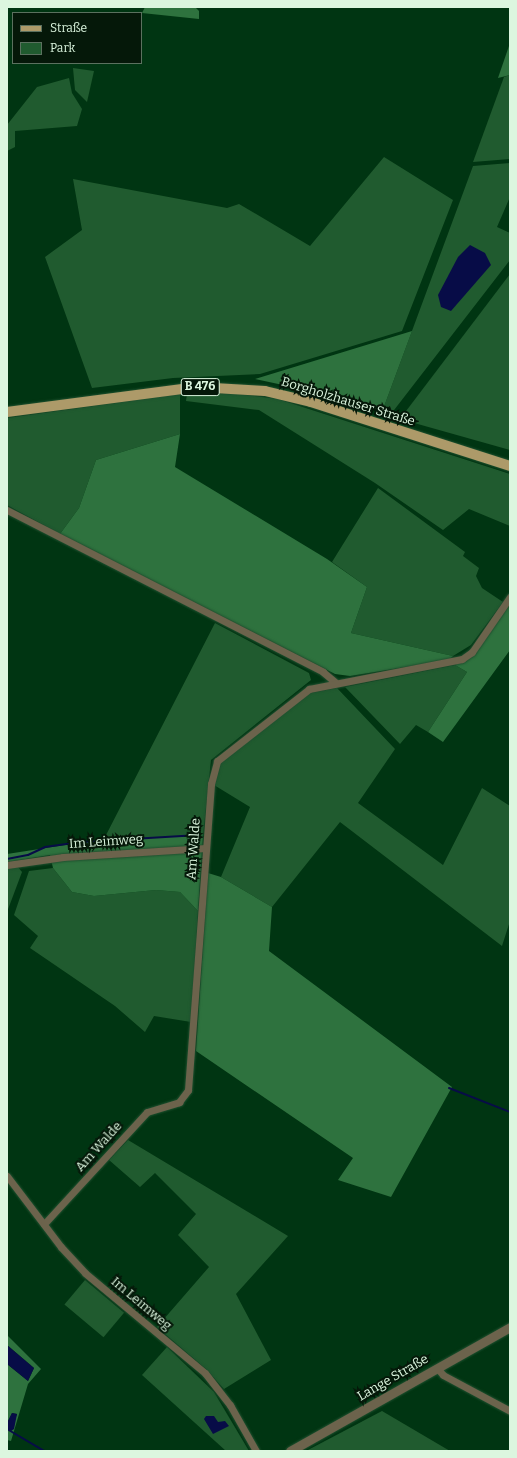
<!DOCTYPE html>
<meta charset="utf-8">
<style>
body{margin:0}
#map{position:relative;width:517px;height:1458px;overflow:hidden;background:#003512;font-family:Bitter,serif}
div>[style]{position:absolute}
.green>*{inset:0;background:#205b2f;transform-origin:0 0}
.forest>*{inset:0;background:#2e723e}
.water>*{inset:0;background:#070c47}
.stream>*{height:2px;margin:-1px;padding:0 1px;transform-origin:1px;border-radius:1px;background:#070c47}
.roads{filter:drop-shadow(0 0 1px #1f502f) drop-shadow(0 0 1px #1f502f)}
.minor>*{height:7px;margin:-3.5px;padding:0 3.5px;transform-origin:3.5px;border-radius:3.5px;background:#6c634c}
.tertiary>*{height:9px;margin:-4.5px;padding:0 4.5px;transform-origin:4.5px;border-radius:4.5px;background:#6c634c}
.primary>*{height:10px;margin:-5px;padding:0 5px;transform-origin:5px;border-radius:5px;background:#ad9a69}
span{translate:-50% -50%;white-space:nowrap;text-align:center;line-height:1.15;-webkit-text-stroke:4px #051809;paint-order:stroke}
.shield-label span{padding:1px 3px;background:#051809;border:1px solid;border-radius:3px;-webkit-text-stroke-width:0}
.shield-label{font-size:12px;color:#dcf6df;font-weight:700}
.street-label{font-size:13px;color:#dcf6df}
.frame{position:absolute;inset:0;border:8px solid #dcf6df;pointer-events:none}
.legend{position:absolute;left:12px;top:12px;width:130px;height:52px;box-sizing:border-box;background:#051809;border:1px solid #5b715f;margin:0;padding:5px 7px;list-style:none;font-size:12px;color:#dcf6df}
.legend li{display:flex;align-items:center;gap:8px;height:20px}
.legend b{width:20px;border:1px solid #5b715f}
</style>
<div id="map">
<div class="green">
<i style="clip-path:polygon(73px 68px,94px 71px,87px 102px,75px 90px)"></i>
<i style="clip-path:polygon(510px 75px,510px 159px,473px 162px,504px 77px)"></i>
<i style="clip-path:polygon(69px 78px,72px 93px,82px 109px,77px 126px,15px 131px,15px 147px,7px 151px,7px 125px,37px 87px)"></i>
<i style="clip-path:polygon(384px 157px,453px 200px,402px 331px,260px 374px,173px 378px,92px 388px,45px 257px,82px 230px,73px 179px,227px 208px,239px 204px,310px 246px)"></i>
<i style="clip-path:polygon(510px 163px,510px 197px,497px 227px,510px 233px,510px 260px,391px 414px,382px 412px,473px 166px)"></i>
<i style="clip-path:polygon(510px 274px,510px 450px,400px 419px)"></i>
<i style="clip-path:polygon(180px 394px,180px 434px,96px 460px,79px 508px,60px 534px,7px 505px,7px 418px)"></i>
<i style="clip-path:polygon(187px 394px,238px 394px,278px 399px,510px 474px,510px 526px,469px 509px,443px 530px,375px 483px,259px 410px,186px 401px)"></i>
<i style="clip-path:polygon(378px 488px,465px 552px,463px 556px,479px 568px,476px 576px,482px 588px,503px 602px,471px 645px,453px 656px,351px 633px,367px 587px,332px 562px)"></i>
<i style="clip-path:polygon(215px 623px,309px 673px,311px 680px,211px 760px,203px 836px,104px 839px)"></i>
<i style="clip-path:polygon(455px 665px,467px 672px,428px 732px,416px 725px,400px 744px,345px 687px)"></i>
<i style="clip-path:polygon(337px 688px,395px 749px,358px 803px,443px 865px,482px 788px,510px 806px,510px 921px,502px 946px,340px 822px,272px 907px,221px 877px,250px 807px,214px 785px,216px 767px,224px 757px,305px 694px)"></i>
<i style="clip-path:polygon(17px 866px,22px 872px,7px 912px,7px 868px)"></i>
<i style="clip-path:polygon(53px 868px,72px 892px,94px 896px,156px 890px,180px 892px,198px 911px,191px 1022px,154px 1016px,145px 1032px,115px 1006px,30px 948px,38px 936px,14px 915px,29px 871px)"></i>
<i style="clip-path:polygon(128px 1140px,288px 1236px,236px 1294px,271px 1360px,224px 1389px,206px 1369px,157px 1327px,209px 1267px,178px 1235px,196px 1214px,155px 1173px,140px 1187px,109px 1160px)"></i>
<i style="left:85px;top:1280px;width:51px;height:32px;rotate:40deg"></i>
<i style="clip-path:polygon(167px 1347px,214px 1392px,249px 1451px,226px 1451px,142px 1375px)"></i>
<i style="clip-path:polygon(382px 1411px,450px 1451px,306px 1451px)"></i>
</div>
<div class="forest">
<i style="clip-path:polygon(145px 7px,195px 7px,199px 11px,199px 19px,142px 13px)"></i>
<i style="clip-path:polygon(510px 43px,510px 75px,498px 78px)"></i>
<i style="clip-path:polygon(412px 331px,382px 412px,311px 391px,255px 379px)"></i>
<i style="clip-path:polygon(180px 434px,175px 467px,327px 559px,367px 587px,351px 633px,453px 656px,449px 660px,350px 676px,335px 674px,60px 534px,79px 508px,96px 460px)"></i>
<i style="clip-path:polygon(510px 604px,510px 650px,443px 742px,428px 732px,467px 672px,455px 665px,475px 654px)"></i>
<i style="clip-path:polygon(203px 836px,198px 911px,180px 892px,156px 890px,94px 896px,72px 892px,53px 868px,50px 855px,7px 862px,7px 854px,104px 839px)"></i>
<i style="clip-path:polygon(208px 873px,221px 877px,272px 907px,269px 951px,452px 1087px,391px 1197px,338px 1180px,353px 1158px,196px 1051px)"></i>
<i style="clip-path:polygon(7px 1335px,41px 1369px,28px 1384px,11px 1441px,7px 1440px,7px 1429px,11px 1431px,17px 1414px,12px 1413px,7px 1423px,7px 1364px,28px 1381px,34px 1368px,7px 1345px)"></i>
</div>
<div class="water">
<i style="clip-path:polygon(470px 245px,485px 253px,491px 265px,451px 311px,441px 307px,438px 295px,458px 257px)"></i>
<i style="clip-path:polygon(7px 1345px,34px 1368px,28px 1381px,7px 1364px)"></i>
<i style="clip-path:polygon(12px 1413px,17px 1414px,14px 1429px,11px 1431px,7px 1429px,7px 1423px)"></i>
<i style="clip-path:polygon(206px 1416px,214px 1416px,218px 1422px,225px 1421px,229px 1426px,213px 1434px,204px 1419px)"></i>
</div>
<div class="stream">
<i style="left:7px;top:859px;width:21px;rotate:-11deg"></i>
<i style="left:28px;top:855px;width:19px;rotate:-25deg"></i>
<i style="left:45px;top:847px;width:36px;rotate:-8deg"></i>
<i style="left:81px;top:842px;width:118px;rotate:-3.4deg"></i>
<i style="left:449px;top:1088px;width:66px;rotate:21.5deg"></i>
<i style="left:7px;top:1429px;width:43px;rotate:30.7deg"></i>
</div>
<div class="roads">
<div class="minor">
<i style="left:7px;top:510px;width:355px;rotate:27.1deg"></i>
<i style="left:323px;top:672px;width:16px;rotate:40deg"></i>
<i style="left:7px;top:865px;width:57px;rotate:-8.1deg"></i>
<i style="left:63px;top:857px;width:143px;rotate:-3.6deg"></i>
<i style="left:7px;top:1176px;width:89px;rotate:52.7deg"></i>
<i style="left:61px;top:1247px;width:35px;rotate:47deg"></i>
<i style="left:85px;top:1273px;width:156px;rotate:39.8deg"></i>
<i style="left:205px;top:1373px;width:41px;rotate:52deg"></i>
<i style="left:230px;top:1405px;width:53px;rotate:60.5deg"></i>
<i style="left:44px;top:1224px;width:152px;rotate:-47.4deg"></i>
<i style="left:147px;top:1112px;width:34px;rotate:-17deg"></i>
<i style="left:179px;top:1102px;width:15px;rotate:-53deg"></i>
<i style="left:188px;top:1090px;width:307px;rotate:-85.7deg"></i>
<i style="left:211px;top:784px;width:24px;rotate:-75deg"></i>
<i style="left:217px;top:761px;width:117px;rotate:-38deg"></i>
<i style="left:309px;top:689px;width:156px;rotate:-11.1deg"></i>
<i style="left:462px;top:659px;width:12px;rotate:-35deg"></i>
<i style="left:472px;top:652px;width:67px;rotate:-55.4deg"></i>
<i style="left:437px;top:1368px;width:9px;rotate:49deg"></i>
<i style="left:443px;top:1375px;width:76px;rotate:28.2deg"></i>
</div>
<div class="tertiary">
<i style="left:290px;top:1451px;width:253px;rotate:-29.4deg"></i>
</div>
<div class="primary">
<i style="left:7px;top:412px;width:192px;rotate:-7.5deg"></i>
<i style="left:197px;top:387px;width:68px;rotate:3.4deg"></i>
<i style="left:265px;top:391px;width:47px;rotate:13.4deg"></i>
<i style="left:311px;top:402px;width:209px;rotate:17.8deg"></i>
</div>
</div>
<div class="shield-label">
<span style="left:200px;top:387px">B 476</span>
</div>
<div class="street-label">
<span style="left:348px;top:402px;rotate:17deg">Borgholzhauser Straße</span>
<span style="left:106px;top:842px;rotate:-4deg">Im Leimweg</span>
<span style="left:194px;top:849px;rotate:-86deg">Am Walde</span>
<span style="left:99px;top:1147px;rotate:-48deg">Am Walde</span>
<span style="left:141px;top:1304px;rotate:40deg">Im Leimweg</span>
<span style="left:393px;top:1378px;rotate:-30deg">Lange Straße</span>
</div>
<div class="frame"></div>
<ul class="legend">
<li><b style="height:5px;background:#ad9a69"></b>Straße</li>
<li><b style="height:11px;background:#205b2f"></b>Park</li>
</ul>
</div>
